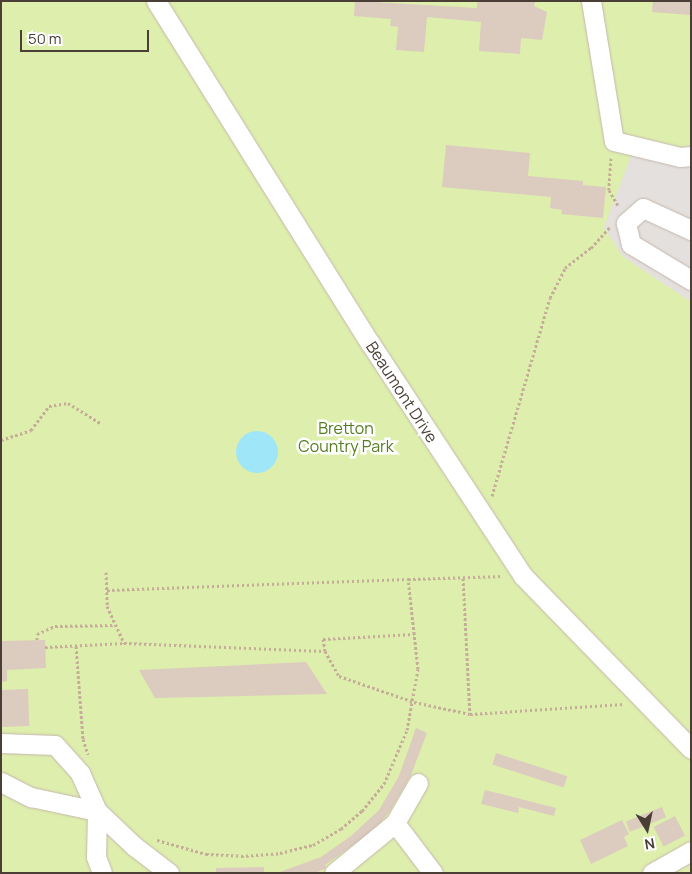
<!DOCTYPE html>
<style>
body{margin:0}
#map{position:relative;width:692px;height:874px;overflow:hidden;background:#f6efe8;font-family:Manrope,sans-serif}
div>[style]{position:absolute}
.green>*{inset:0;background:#deeead;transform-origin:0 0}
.parking>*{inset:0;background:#e4e0dd}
.water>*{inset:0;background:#9fe6f8}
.round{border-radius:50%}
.building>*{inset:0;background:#dccbbf;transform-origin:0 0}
.path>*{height:3px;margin-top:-1.5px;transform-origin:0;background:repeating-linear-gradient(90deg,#c6ad99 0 2.5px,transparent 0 5px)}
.roads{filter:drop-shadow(0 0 1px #c5b7ad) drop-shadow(0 0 1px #c5b7ad)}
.minor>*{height:19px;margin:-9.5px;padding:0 9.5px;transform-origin:9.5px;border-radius:9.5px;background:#fff}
span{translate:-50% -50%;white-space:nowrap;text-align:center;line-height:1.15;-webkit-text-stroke:5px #fff;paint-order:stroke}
.street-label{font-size:16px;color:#4a3e36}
.park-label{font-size:16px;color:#577d21}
.frame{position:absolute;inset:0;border:2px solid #4a3e36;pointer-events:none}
.north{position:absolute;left:622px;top:804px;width:50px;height:50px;-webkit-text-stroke:4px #fff;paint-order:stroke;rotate:170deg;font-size:14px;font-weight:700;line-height:20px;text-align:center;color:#4a3e36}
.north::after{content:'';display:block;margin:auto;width:18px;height:22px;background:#4a3e36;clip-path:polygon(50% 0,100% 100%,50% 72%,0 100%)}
.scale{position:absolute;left:20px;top:30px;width:129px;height:22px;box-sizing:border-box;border:2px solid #4a3e36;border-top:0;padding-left:6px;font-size:15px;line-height:18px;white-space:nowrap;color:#4a3e36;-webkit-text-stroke:4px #fff;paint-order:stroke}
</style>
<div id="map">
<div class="green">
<i style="left:1px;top:1px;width:690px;height:872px"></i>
</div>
<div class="parking">
<i style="clip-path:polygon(691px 146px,691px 302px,622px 256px,604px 227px,631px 156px)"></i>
</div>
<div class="water">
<i class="round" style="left:236px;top:431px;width:42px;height:42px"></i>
</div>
<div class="building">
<i style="clip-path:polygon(355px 1px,477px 8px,477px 1px,535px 1px,534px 6px,547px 12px,542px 40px,521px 38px,520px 54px,479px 51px,481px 22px,427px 17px,424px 52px,396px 50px,398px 27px,390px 26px,391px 19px,354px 16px)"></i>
<i style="clip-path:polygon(653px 1px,691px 1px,690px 15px,652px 12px)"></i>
<i style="clip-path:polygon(446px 145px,530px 153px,528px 176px,583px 181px,583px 185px,606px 187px,603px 218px,561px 214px,562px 210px,550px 208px,551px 197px,442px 187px)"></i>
<i style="clip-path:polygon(45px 640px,46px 668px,7px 670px,7px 681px,1px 682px,1px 641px)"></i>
<i style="clip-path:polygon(306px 662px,327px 694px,155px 698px,139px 670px)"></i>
<i style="left:28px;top:689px;width:37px;height:27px;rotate:88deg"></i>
<i style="clip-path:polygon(416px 728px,427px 733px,411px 775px,390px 811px,373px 831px,325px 865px,326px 868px,315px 873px,277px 873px,321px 857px,351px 836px,379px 810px,399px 776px)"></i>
<i style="left:496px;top:753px;width:75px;height:12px;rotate:18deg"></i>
<i style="clip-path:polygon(485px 790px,556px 808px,554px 816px,519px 807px,518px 813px,481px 804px)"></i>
<i style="left:662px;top:807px;width:11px;height:39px;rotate:68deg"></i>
<i style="left:675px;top:816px;width:22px;height:24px;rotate:63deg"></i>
<i style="clip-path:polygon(622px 820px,629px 834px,624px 837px,628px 846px,591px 864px,580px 840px)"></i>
<i style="clip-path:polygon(264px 867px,264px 873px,216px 873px,216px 868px)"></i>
</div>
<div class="path">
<i style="left:611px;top:158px;width:32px;rotate:94deg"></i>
<i style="left:609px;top:190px;width:20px;rotate:60deg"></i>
<i style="left:1px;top:440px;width:32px;rotate:-18deg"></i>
<i style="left:31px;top:430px;width:30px;rotate:-53deg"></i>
<i style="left:49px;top:406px;width:19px;rotate:-9deg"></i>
<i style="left:68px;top:403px;width:38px;rotate:32deg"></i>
<i style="left:492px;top:496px;width:206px;rotate:-73.7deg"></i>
<i style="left:550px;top:298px;width:34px;rotate:-63deg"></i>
<i style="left:565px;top:268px;width:33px;rotate:-38deg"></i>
<i style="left:591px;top:248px;width:28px;rotate:-48deg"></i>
<i style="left:106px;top:572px;width:34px;rotate:88deg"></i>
<i style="left:107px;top:606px;width:41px;rotate:65.3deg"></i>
<i style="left:463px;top:578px;width:136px;rotate:87.1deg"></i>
<i style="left:107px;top:590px;width:301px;rotate:-2.1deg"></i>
<i style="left:37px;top:640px;width:6px;rotate:-90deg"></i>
<i style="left:37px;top:634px;width:20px;rotate:-24deg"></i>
<i style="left:55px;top:626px;width:60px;rotate:-1deg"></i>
<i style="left:76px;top:646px;width:93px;rotate:85.7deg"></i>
<i style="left:83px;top:739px;width:16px;rotate:72deg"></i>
<i style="left:45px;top:647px;width:79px;rotate:-2.9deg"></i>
<i style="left:124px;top:643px;width:201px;rotate:2.3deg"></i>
<i style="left:325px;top:651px;width:29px;rotate:61deg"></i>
<i style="left:339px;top:676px;width:79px;rotate:19.1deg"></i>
<i style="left:414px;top:702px;width:57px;rotate:12.1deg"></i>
<i style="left:470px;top:714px;width:154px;rotate:-3.7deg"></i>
<i style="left:325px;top:651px;width:12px;rotate:-99deg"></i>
<i style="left:323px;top:639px;width:91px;rotate:-3.1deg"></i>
<i style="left:157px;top:840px;width:51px;rotate:15.9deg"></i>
<i style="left:206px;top:854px;width:35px;rotate:3deg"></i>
<i style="left:241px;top:856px;width:39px;rotate:-4deg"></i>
<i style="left:280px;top:853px;width:34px;rotate:-14deg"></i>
<i style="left:313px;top:845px;width:32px;rotate:-30deg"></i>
<i style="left:341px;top:829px;width:28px;rotate:-41deg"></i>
<i style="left:362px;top:811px;width:35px;rotate:-51deg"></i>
<i style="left:384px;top:784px;width:59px;rotate:-66.9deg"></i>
<i style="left:407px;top:730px;width:62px;rotate:-79.8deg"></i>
<i style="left:418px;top:669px;width:91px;rotate:-96.3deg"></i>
<i style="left:408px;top:579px;width:95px;rotate:-1.8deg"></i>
</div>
<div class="roads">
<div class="minor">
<i style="left:156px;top:1px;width:403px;rotate:58deg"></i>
<i style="left:370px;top:343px;width:279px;rotate:56.7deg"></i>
<i style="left:523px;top:576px;width:241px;rotate:45.8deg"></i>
<i style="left:591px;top:1px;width:142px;rotate:80.7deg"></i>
<i style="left:614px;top:141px;width:68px;rotate:13.6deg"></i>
<i style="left:680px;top:157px;width:11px;rotate:-5deg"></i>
<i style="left:691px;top:230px;width:53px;rotate:-155.4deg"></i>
<i style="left:643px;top:208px;width:23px;rotate:139deg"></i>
<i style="left:626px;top:223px;width:22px;rotate:77deg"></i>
<i style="left:631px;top:244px;width:70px;rotate:31deg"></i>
<i style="left:1px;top:743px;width:54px;rotate:2.1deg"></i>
<i style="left:55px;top:745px;width:38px;rotate:48deg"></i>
<i style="left:80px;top:773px;width:42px;rotate:65.9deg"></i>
<i style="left:97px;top:811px;width:46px;rotate:91.2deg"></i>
<i style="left:96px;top:857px;width:17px;rotate:69deg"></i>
<i style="left:1px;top:782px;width:34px;rotate:27deg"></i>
<i style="left:31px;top:797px;width:67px;rotate:12deg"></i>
<i style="left:97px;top:811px;width:51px;rotate:43.4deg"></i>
<i style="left:134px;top:846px;width:44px;rotate:37.6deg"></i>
<i style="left:395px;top:823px;width:63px;rotate:52.8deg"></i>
<i style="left:334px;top:873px;width:79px;rotate:-39.3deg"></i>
<i style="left:395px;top:823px;width:46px;rotate:-60.1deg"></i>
<i style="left:652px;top:873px;width:45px;rotate:-29.4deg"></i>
</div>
</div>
<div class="street-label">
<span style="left:402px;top:392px;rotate:57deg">Beaumont Drive</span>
</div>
<div class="park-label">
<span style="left:346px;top:437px">Bretton<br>Country Park</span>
</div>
<div class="frame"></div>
<div class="north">N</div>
<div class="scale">50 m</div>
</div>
